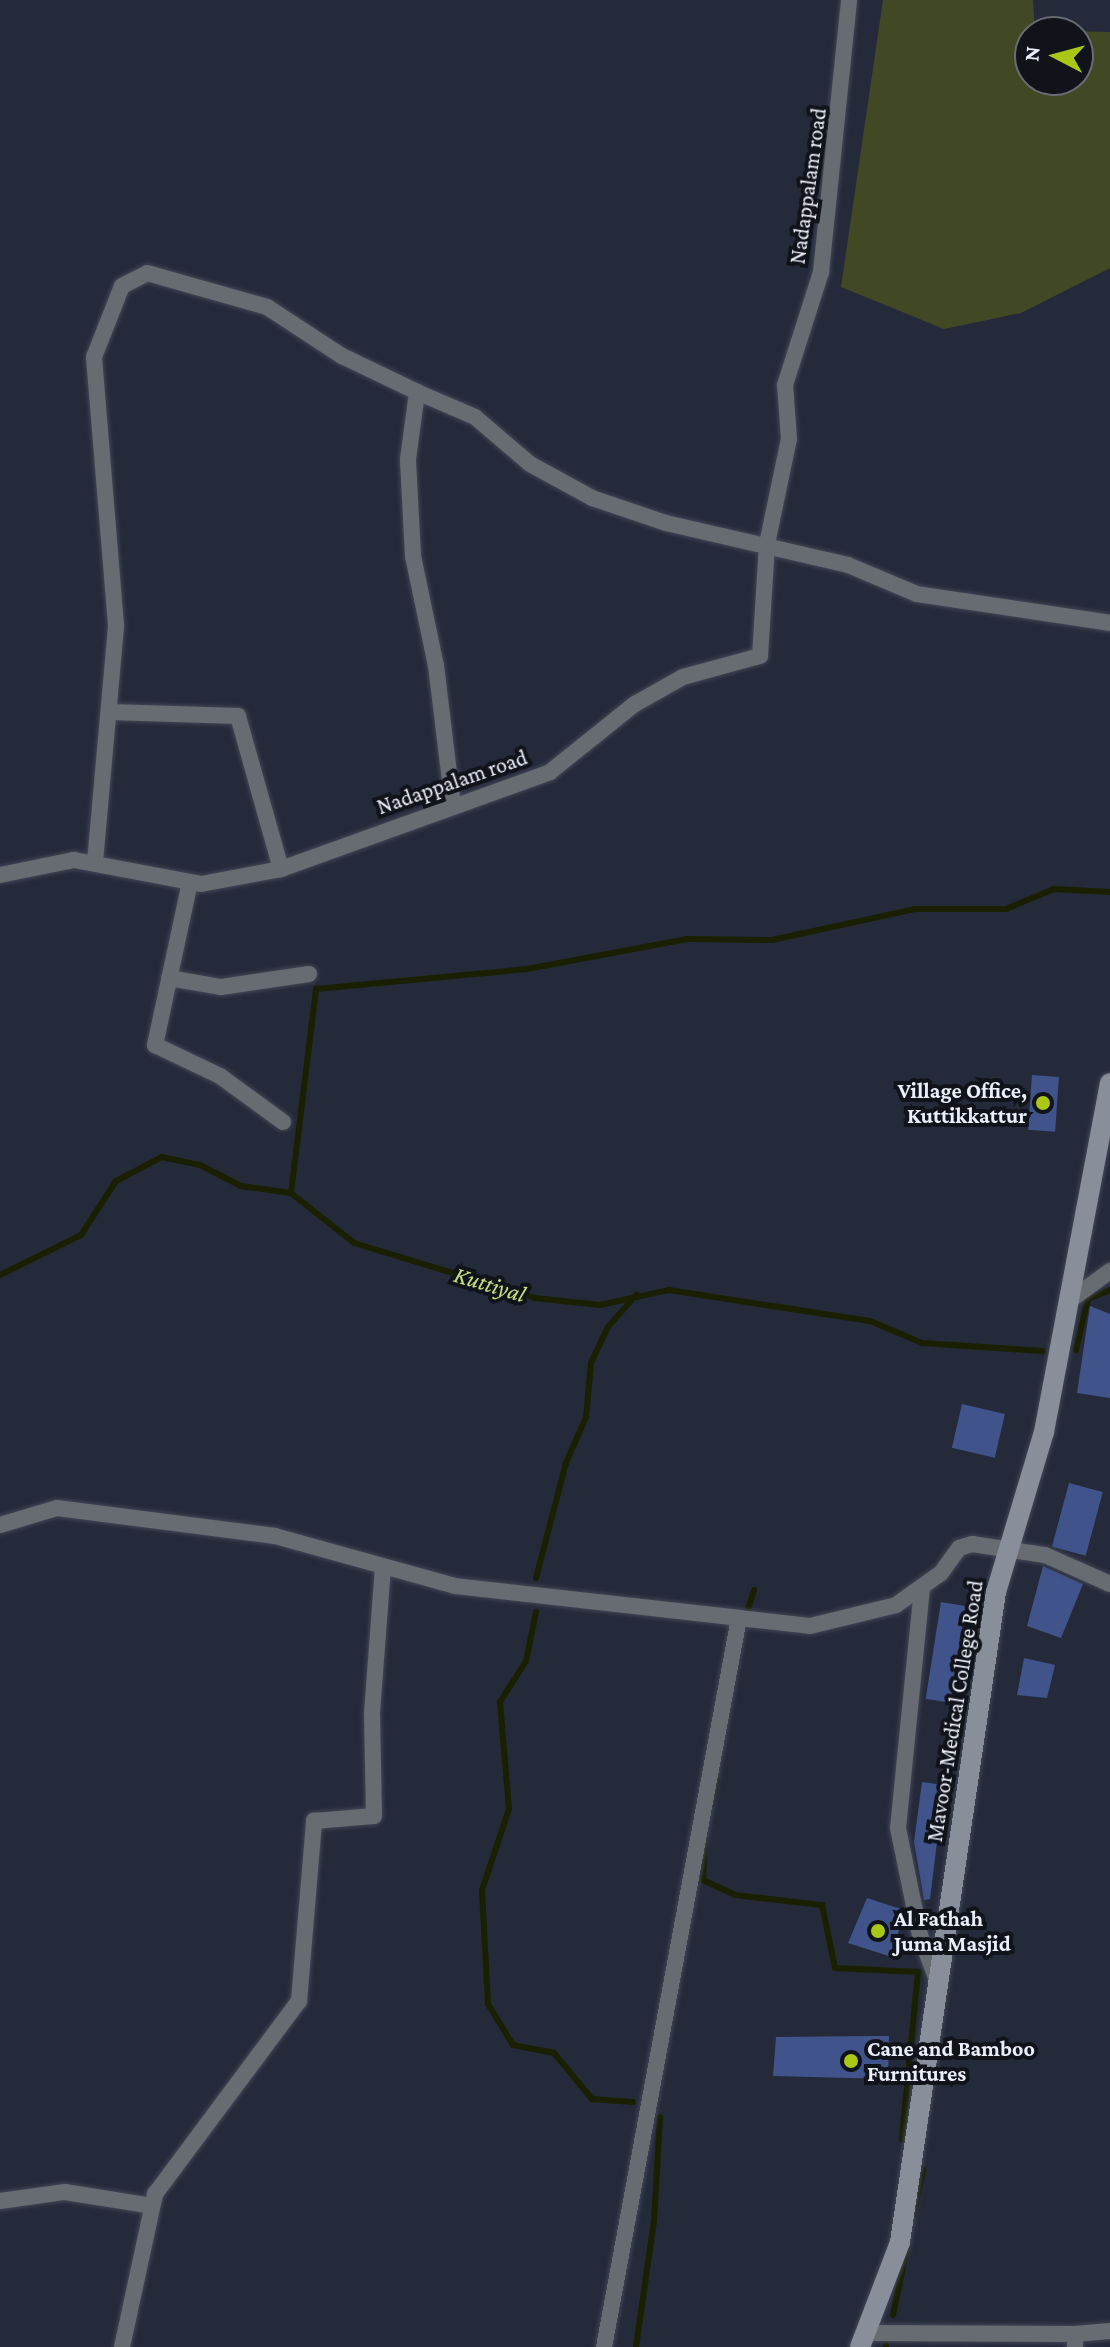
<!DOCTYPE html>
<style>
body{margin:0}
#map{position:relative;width:1110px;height:2347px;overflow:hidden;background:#252a3a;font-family:"Crimson Pro",serif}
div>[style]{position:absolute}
.green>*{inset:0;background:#414924}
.stream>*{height:6px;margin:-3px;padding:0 3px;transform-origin:3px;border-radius:3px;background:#192000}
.building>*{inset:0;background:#40538b;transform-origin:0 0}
.roads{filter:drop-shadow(0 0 2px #414655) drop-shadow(0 0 2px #414655)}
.minor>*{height:16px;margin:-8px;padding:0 8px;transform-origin:8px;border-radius:8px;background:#676b72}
.secondary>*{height:20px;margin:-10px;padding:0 10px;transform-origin:10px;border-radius:10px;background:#898e9b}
.dots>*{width:22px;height:22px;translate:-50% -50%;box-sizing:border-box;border:4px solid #11131a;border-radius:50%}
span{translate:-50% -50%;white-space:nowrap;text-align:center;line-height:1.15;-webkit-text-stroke:8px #11131a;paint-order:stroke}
.street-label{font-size:22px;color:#ebeffa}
.poi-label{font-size:22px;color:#ebeffa;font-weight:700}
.right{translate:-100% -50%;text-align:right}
.left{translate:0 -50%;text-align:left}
.water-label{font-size:24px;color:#cae17f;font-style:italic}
.north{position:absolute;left:1014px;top:16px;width:80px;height:80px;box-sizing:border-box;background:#11131a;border:2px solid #686b74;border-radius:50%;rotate:276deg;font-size:22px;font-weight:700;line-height:32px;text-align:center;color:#ebeffa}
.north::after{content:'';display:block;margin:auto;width:28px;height:36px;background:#aac716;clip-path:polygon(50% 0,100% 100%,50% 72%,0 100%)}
</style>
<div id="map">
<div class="green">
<i style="clip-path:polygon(evenodd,883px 0,1033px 0,1035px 30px,1110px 32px,1110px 268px,1021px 313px,944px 329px,841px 287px,883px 0,1030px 32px,1078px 32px,1078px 80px,1030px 80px,1030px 32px)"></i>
</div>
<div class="stream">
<i style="left:291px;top:1193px;width:206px;rotate:-83deg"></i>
<i style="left:316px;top:989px;width:212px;rotate:-5.4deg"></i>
<i style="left:527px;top:969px;width:163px;rotate:-10.6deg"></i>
<i style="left:687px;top:939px;width:85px;rotate:0.7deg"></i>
<i style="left:772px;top:940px;width:146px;rotate:-12.2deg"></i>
<i style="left:915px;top:909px;width:91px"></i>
<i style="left:1006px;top:909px;width:52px;rotate:-22.6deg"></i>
<i style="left:1054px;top:889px;width:56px;rotate:3.1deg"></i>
<i style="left:0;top:1275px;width:90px;rotate:-26.3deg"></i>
<i style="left:81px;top:1235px;width:64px;rotate:-57.1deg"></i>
<i style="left:116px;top:1181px;width:52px;rotate:-27.6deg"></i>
<i style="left:162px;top:1157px;width:39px;rotate:12deg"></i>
<i style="left:200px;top:1165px;width:46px;rotate:27.1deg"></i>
<i style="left:241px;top:1186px;width:50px;rotate:8deg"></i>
<i style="left:291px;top:1193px;width:80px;rotate:38.4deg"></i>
<i style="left:354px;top:1243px;width:189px;rotate:16.9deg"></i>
<i style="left:535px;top:1298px;width:65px;rotate:6.1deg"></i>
<i style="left:600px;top:1305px;width:71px;rotate:-12.3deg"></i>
<i style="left:669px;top:1290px;width:203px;rotate:8.8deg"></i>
<i style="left:870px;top:1321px;width:56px;rotate:22.9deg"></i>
<i style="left:922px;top:1343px;width:121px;rotate:3.8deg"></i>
<i style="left:1076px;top:1350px;width:52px;rotate:-76.8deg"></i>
<i style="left:1088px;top:1299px;width:24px;rotate:-22deg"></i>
<i style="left:536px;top:1578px;width:119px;rotate:-75.4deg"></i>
<i style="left:566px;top:1463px;width:50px;rotate:-66.5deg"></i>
<i style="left:586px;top:1417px;width:54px;rotate:-84.7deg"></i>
<i style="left:591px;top:1363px;width:40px;rotate:-65deg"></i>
<i style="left:608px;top:1327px;width:43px;rotate:-48.8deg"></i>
<i style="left:748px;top:1609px;width:20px;rotate:-72deg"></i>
<i style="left:536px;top:1612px;width:50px;rotate:101.5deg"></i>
<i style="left:526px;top:1661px;width:49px;rotate:122.4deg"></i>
<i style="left:500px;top:1702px;width:107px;rotate:85.2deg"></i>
<i style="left:509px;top:1809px;width:85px;rotate:108.4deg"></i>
<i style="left:482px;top:1890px;width:114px;rotate:87deg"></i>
<i style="left:488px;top:2004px;width:48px;rotate:58.6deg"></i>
<i style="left:513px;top:2045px;width:42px;rotate:11deg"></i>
<i style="left:554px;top:2053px;width:60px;rotate:50.4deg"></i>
<i style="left:592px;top:2099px;width:41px;rotate:4.2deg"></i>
<i style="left:712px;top:1804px;width:25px;rotate:-79deg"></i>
<i style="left:705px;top:1838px;width:42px;rotate:92.7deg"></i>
<i style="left:703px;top:1880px;width:35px;rotate:25deg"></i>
<i style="left:735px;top:1895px;width:88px;rotate:6.6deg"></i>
<i style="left:822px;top:1905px;width:64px;rotate:78.3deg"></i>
<i style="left:835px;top:1968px;width:83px;rotate:2.8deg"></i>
<i style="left:918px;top:1972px;width:168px;rotate:95.5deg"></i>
<i style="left:913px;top:2217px;width:48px;rotate:-78deg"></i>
<i style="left:893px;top:2315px;width:68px;rotate:-78.2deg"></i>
<i style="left:636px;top:2347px;width:127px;rotate:-81.9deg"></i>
<i style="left:654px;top:2221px;width:104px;rotate:-86.7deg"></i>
<i style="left:886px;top:2347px;width:2px;rotate:-90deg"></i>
</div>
<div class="building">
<i style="left:1032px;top:1075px;width:27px;height:55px;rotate:4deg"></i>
<i style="clip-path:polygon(1090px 1306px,1110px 1314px,1110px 1398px,1077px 1393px)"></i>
<i style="left:962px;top:1404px;width:44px;height:45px;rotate:13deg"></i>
<i style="left:1069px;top:1483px;width:35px;height:66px;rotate:15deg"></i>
<i style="clip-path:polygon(1043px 1566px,1083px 1584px,1061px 1638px,1027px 1626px)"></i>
<i style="left:941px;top:1602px;width:25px;height:98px;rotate:9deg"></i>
<i style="clip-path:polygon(1024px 1658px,1055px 1665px,1047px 1698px,1017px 1695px)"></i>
<i style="clip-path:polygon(922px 1782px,944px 1785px,930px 1899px,924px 1900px,914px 1842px)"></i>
<i style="clip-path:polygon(867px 1898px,904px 1910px,892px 1957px,848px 1943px)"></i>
<i style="clip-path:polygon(869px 2036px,889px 2036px,888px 2079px,773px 2076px,776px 2037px)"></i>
</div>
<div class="roads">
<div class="minor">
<i style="left:110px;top:712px;width:128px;rotate:1.8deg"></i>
<i style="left:238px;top:716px;width:159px;rotate:74.3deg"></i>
<i style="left:453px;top:806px;width:141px;rotate:-96.9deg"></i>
<i style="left:436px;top:666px;width:112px;rotate:-101.8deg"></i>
<i style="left:413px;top:556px;width:97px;rotate:-93deg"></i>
<i style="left:408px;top:459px;width:68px;rotate:-82.3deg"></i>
<i style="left:417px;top:392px;width:63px;rotate:23.3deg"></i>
<i style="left:475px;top:417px;width:72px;rotate:40.5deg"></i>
<i style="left:530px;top:464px;width:71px;rotate:28.7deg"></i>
<i style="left:592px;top:498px;width:78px;rotate:18.7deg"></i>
<i style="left:666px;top:523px;width:187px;rotate:13deg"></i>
<i style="left:848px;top:565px;width:75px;rotate:22.8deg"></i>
<i style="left:917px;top:594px;width:195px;rotate:8.5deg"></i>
<i style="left:95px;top:862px;width:238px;rotate:-84.9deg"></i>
<i style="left:116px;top:625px;width:269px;rotate:-94.7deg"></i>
<i style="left:94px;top:357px;width:76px;rotate:-68.5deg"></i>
<i style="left:122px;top:286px;width:28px;rotate:-27deg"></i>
<i style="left:147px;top:273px;width:125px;rotate:15.8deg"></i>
<i style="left:267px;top:307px;width:90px;rotate:33.2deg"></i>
<i style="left:342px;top:356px;width:83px;rotate:25.6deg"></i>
<i style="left:0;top:875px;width:76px;rotate:-11.5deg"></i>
<i style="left:74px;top:860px;width:129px;rotate:10.7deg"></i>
<i style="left:201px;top:884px;width:81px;rotate:-10.6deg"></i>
<i style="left:281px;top:869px;width:286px;rotate:-19.8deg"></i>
<i style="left:550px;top:772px;width:109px;rotate:-38.7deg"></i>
<i style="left:635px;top:704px;width:55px;rotate:-29.4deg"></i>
<i style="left:683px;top:677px;width:80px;rotate:-15.3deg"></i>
<i style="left:760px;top:656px;width:112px;rotate:-86.4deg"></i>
<i style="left:767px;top:544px;width:107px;rotate:-78.2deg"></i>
<i style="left:789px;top:439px;width:54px;rotate:-94.2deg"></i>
<i style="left:785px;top:385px;width:119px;rotate:-72.3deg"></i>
<i style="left:821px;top:272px;width:273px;rotate:-84.1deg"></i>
<i style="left:190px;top:882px;width:167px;rotate:102.1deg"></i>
<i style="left:155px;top:1045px;width:72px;rotate:25.5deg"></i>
<i style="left:220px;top:1076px;width:78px;rotate:36.1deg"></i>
<i style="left:169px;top:978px;width:53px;rotate:9.8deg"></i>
<i style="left:221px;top:987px;width:89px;rotate:-8.4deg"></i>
<i style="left:1073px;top:1298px;width:46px;rotate:-36.1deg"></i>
<i style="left:0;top:1525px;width:59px;rotate:-16.6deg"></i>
<i style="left:57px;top:1508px;width:220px;rotate:7.3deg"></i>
<i style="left:275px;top:1536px;width:187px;rotate:15.5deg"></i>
<i style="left:455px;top:1586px;width:286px;rotate:6.4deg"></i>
<i style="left:739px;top:1618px;width:741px;rotate:100.49deg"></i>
<i style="left:922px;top:1588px;width:241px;rotate:95.7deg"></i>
<i style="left:898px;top:1828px;width:109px;rotate:78.4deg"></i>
<i style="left:920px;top:1935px;width:51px;rotate:69.4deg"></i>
<i style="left:739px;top:1618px;width:71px;rotate:6.4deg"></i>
<i style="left:810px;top:1626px;width:89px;rotate:-13.7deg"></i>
<i style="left:896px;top:1605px;width:55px;rotate:-35.4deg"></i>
<i style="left:941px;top:1573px;width:31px;rotate:-54deg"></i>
<i style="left:959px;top:1548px;width:14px;rotate:-17deg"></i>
<i style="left:972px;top:1544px;width:74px;rotate:8.6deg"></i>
<i style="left:1045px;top:1555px;width:71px;rotate:24deg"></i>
<i style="left:0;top:2201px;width:66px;rotate:-7.9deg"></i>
<i style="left:65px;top:2192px;width:88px;rotate:9.1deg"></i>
<i style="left:865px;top:2333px;width:210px;rotate:0.3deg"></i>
<i style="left:122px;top:2347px;width:157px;rotate:-77.8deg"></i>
<i style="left:155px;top:2194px;width:241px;rotate:-53.3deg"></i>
<i style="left:299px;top:2001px;width:181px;rotate:-85.2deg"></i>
<i style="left:314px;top:1821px;width:60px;rotate:-4.8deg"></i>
<i style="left:374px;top:1816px;width:103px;rotate:-91.1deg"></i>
<i style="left:372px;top:1713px;width:147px;rotate:-85.7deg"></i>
<i style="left:1075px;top:2347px;width:13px;rotate:-90deg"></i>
<i style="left:1075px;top:2334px;width:35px;rotate:-5deg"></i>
</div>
<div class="secondary">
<i style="left:860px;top:2347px;width:112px;rotate:-69.1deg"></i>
<i style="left:900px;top:2242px;width:657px;rotate:-81.6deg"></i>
<i style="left:996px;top:1592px;width:167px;rotate:-73.3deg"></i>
<i style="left:1044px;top:1432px;width:355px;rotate:-79.3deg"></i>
</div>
</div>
<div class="dots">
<i style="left:1043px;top:1103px;background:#aac716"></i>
<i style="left:878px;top:1931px;background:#aac716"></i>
<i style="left:851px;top:2061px;background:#aac716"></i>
</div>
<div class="street-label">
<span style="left:808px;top:186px;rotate:-82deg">Nadappalam road</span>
<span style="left:452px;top:782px;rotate:-19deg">Nadappalam road</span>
<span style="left:955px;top:1711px;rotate:-81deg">Mavoor-Medical College Road</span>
</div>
<div class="poi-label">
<span class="right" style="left:1027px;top:1103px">Village Office,<br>Kuttikkattur</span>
<span class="left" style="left:894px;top:1931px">Al Fathah<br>Juma Masjid</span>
<span class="left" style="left:867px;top:2061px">Cane and Bamboo<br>Furnitures</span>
</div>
<div class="water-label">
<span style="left:490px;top:1284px;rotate:17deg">Kuttiyal</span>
</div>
<div class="north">N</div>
</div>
